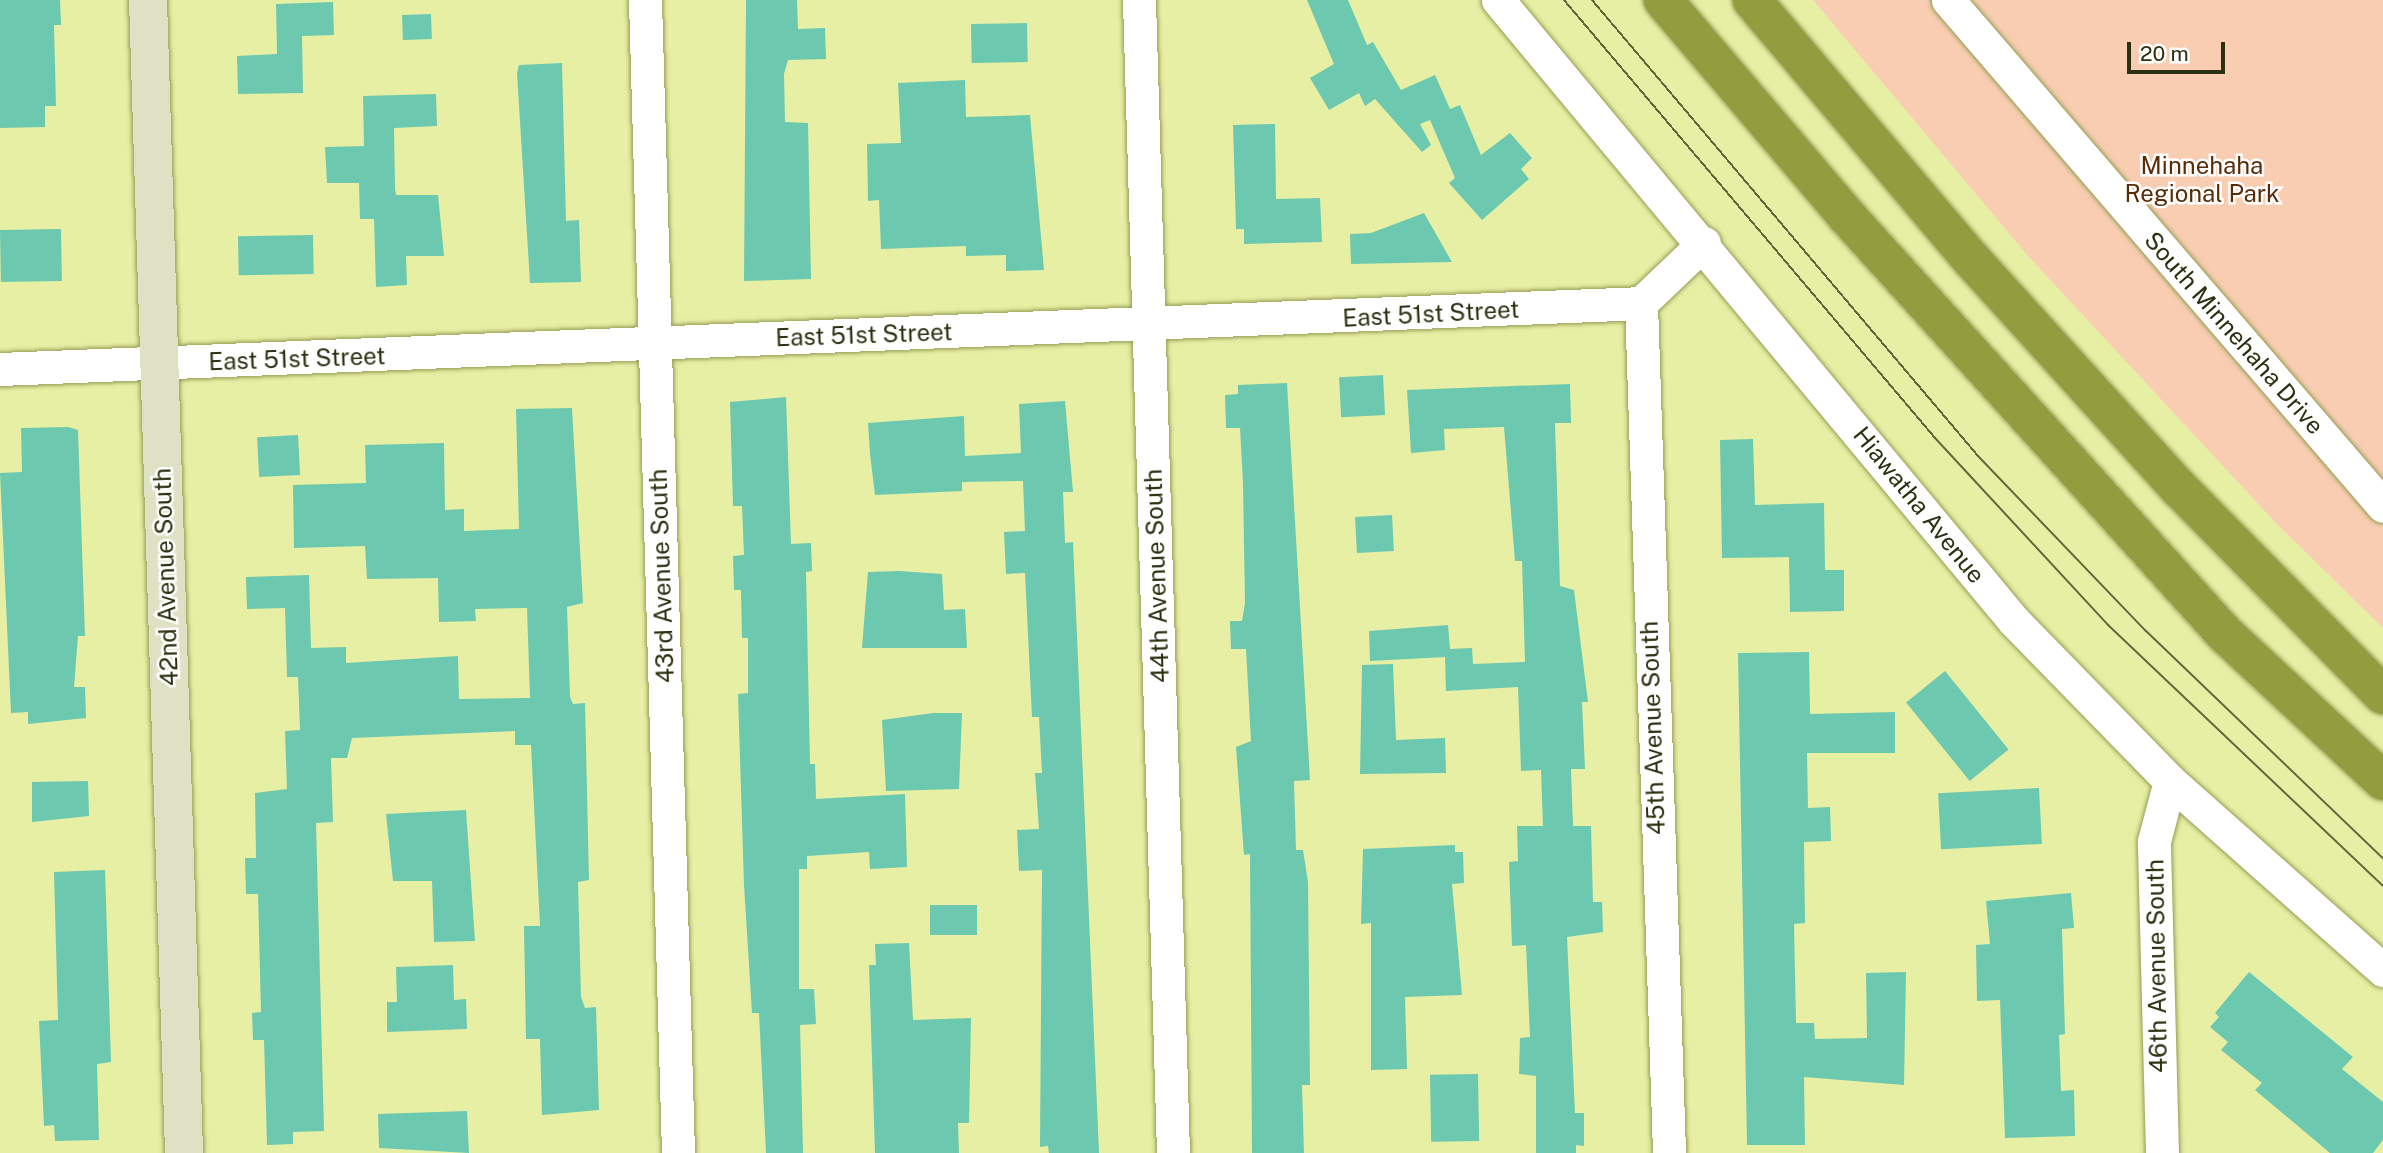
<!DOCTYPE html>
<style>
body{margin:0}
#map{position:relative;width:2383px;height:1153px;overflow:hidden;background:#e6efa4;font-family:"Public Sans",sans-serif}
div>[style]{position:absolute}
.green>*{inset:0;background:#f9cdb2}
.building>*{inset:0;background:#6cc9b0;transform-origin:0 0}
.roads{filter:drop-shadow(0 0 2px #959d55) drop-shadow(0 0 2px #959d55)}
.street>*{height:33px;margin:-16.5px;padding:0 16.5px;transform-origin:16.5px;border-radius:16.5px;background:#fff}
.secondary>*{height:38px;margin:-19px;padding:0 19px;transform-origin:19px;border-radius:19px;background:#dfe1c5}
.highway>*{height:38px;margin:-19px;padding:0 19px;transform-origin:19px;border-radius:19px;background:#939c3e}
.tram>*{height:2px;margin:-1px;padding:0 1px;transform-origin:1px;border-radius:1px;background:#63683c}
span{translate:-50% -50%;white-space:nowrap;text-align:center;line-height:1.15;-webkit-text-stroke:5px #fff;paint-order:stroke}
.park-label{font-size:24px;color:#582c07}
.street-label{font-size:24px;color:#2c2f10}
.scale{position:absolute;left:2127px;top:42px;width:98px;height:32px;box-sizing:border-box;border:4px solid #2c2f10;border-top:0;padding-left:9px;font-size:21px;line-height:24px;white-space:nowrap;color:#2c2f10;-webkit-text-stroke:5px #fff;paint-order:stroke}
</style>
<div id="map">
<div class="green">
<i style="clip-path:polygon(1813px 0,2383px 0,2383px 628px,2275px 522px,2029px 257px)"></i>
</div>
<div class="building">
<i style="clip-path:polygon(0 0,60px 0,61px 25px,54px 25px,56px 106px,45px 106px,45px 127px,0 128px)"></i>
<i style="clip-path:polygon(746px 0,797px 0,798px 29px,825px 28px,826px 59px,788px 60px,784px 74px,785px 122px,808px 123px,811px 279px,744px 281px)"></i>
<i style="clip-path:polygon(1307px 0,1348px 0,1367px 45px,1373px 42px,1401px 90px,1435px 75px,1450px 109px,1460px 105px,1481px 155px,1510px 133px,1532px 158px,1521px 169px,1529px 179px,1482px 220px,1449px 183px,1455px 178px,1430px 120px,1420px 124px,1431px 145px,1422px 152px,1375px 99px,1365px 106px,1359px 93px,1329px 110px,1310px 78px,1334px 64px)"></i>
<i style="clip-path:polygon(333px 2px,334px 35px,302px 36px,303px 93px,238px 94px,237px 56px,277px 54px,276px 4px)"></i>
<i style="left:431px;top:14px;width:25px;height:29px;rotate:88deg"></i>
<i style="left:1027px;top:23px;width:39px;height:56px;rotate:89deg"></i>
<i style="clip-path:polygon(562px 63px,566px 221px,579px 220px,581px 282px,530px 283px,517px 73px,519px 65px)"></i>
<i style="clip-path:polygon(965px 80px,966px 117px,1030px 115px,1044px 270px,1006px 271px,1006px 255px,966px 256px,966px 246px,881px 249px,879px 200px,868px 201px,867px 144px,901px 143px,898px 83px)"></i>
<i style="clip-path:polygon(436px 94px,437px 126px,394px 128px,395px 188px,396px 195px,438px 195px,444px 256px,406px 256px,407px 285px,376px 287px,374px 219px,360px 219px,359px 183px,327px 183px,325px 147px,364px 146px,363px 96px)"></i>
<i style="clip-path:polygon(1275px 124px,1276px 199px,1320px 198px,1322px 242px,1244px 244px,1244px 229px,1236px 229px,1233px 125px)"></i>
<i style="clip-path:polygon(1424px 213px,1452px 262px,1351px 264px,1350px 234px,1371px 233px)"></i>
<i style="left:61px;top:229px;width:52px;height:61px;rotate:89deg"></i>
<i style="left:313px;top:235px;width:39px;height:75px;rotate:89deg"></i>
<i style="left:1383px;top:375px;width:40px;height:44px;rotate:87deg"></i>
<i style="clip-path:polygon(1287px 383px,1310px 780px,1294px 781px,1296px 850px,1303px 850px,1308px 882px,1310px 1085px,1302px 1085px,1304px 1153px,1252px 1153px,1250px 854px,1244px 855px,1236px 747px,1251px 741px,1246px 649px,1231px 649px,1230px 621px,1242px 621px,1245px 603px,1243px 483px,1240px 428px,1226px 428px,1225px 395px,1238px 394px,1238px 385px)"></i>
<i style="clip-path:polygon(1570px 384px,1571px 423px,1555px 423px,1560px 586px,1574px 590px,1588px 702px,1582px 702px,1585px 769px,1571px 769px,1573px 826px,1591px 826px,1593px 902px,1602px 902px,1603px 932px,1567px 937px,1575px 1113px,1584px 1113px,1584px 1146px,1576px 1145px,1576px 1153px,1536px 1153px,1536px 1076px,1519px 1074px,1520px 1038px,1530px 1037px,1526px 945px,1512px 946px,1509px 862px,1518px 861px,1517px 826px,1543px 826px,1541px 770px,1521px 771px,1518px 687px,1446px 691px,1445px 657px,1370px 661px,1369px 631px,1448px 625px,1450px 649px,1472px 648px,1473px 664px,1525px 662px,1522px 561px,1515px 561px,1504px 427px,1444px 429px,1445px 450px,1411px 453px,1407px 390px)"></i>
<i style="clip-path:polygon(786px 397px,791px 544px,811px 543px,812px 571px,806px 572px,810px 764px,815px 764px,816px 799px,905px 794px,907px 867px,870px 869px,869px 852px,807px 856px,807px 869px,799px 869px,799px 989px,814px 989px,816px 1024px,800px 1025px,803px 1153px,766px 1153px,759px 1013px,752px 1013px,744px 885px,738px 694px,748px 693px,748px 638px,742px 638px,741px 590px,734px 590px,733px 556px,744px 555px,742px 506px,733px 506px,730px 402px)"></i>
<i style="clip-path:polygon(1065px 401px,1073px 492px,1063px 492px,1065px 543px,1073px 542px,1099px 1153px,1049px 1153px,1048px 1146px,1040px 1147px,1042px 870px,1019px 871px,1017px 830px,1039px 829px,1035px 773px,1042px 773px,1039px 717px,1032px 717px,1025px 573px,1006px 574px,1004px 532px,1025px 531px,1023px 481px,962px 482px,962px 491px,875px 495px,870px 454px,868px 423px,964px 416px,965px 456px,1021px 453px,1019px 404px)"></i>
<i style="clip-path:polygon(572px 408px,583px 603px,567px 607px,570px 697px,573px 704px,585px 703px,589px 880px,578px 882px,581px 997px,585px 1008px,596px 1007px,599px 1110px,542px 1115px,540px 1039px,526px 1039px,524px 926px,540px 926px,531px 745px,515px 745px,515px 731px,352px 738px,347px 758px,331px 758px,333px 822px,316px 823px,324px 1131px,293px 1132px,293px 1144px,267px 1145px,264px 1040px,253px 1040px,252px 1013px,261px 1012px,258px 894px,246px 894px,245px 858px,256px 858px,255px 793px,287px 789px,285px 731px,300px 730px,298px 677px,287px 677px,285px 608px,247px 609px,246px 577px,309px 575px,311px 648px,346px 647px,346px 663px,458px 656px,459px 699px,530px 698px,527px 608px,475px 609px,476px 621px,439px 622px,438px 578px,367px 579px,365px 546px,294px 548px,293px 485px,366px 483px,365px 445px,444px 443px,445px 510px,464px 509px,464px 531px,519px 529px,516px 409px)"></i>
<i style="clip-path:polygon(68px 427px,78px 430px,85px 636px,78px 636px,74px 687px,85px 687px,86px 718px,28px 724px,28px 712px,11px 713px,0 473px,22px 472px,21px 428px)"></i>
<i style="left:298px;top:435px;width:40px;height:41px;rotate:87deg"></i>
<i style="clip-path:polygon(1753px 439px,1755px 505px,1824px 503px,1825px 570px,1844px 570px,1844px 611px,1790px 612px,1789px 557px,1722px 558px,1720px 440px)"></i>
<i style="left:1392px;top:515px;width:36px;height:37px;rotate:87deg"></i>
<i style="clip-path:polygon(899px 571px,942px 574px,944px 610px,965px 609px,967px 648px,862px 648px,868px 572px)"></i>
<i style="clip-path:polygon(1809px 652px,1810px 714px,1895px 712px,1895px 753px,1807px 753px,1808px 808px,1830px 807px,1831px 841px,1804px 842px,1805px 923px,1794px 924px,1796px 1023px,1814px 1023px,1815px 1039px,1867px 1038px,1866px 973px,1906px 972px,1904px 1085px,1804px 1077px,1805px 1145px,1747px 1145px,1738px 653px)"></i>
<i style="clip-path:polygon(1393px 664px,1396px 740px,1445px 738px,1446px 773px,1360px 774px,1362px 665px)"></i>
<i style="left:1945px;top:671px;width:101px;height:50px;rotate:51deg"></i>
<i style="clip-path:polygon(933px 713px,962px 713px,959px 789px,886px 791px,882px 720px)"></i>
<i style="clip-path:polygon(88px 781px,89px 816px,32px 822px,32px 782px)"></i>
<i style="left:2039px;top:788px;width:56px;height:101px;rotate:87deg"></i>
<i style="clip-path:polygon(466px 810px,475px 941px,434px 942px,432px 881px,393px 881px,386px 814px)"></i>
<i style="clip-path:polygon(1455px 845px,1455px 852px,1463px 852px,1464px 883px,1452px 884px,1462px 995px,1405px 997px,1407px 1069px,1371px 1070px,1371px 923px,1361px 924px,1363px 849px)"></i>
<i style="clip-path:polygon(105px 870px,111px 1062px,97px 1064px,99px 1140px,55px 1141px,54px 1125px,44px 1126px,39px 1021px,58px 1020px,54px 872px)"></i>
<i style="clip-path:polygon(2071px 893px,2074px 928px,2062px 929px,2065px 1034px,2059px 1035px,2061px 1091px,2074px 1090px,2075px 1136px,2005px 1138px,2000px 1000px,1977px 1001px,1976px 945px,1990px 944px,1986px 901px)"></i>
<i style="left:977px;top:905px;width:30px;height:47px;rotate:90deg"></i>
<i style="clip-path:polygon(909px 943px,913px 1020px,971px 1018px,969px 1123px,958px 1123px,959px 1153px,875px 1153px,869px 965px,876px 965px,875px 944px)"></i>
<i style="clip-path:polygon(453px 965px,454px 1000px,466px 999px,467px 1029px,387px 1032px,387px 1002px,397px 1002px,396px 967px)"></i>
<i style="clip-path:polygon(2249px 972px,2353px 1057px,2342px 1069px,2383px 1102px,2383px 1140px,2373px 1153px,2330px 1153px,2255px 1090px,2262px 1083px,2221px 1050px,2228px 1042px,2210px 1027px,2219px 1017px,2215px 1013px)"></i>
<i style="left:1478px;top:1074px;width:67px;height:48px;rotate:89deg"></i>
<i style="clip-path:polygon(467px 1111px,469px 1153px,379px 1148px,378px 1114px)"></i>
</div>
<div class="roads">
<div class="street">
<i style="left:645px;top:0;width:1153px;rotate:88.36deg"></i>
<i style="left:1139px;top:0;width:1154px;rotate:88.31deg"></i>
<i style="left:1498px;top:0;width:807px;rotate:50.28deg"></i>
<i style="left:2014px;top:621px;width:223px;rotate:45.7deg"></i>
<i style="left:2170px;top:781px;width:285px;rotate:41.6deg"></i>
<i style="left:1948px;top:0;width:667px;rotate:49.31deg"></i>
<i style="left:1641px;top:303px;width:850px;rotate:88.11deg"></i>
<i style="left:0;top:369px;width:1642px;rotate:-2.3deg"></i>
<i style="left:1641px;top:303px;width:87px;rotate:-43.6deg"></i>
<i style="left:2162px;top:1153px;width:312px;rotate:-91.5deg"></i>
<i style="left:2154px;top:841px;width:62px;rotate:-75.1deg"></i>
</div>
<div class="secondary">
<i style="left:148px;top:0;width:1154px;rotate:88.21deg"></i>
</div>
<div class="highway">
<i style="left:1663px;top:0;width:280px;rotate:49.6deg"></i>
<i style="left:1844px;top:213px;width:566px;rotate:47.86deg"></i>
<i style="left:2224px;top:633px;width:217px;rotate:42.9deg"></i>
<i style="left:1752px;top:0;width:341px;rotate:49.8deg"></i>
<i style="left:1972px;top:260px;width:309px;rotate:47.8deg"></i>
<i style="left:2180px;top:489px;width:289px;rotate:45.4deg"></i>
</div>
</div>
<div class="tram">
<i style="left:1564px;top:0;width:574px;rotate:49.73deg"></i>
<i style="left:1935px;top:438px;width:255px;rotate:47.2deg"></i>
<i style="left:2108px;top:625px;width:379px;rotate:43.5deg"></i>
<i style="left:1592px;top:0;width:597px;rotate:49.75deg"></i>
<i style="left:1978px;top:456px;width:243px;rotate:46.2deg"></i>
<i style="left:2146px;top:631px;width:328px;rotate:43.8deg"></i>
</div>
<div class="park-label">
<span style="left:2202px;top:180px">Minnehaha<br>Regional Park</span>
</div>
<div class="street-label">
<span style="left:1431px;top:314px;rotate:-3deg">East 51st Street</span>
<span style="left:2234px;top:333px;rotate:49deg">South Minnehaha Drive</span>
<span style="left:864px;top:335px;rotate:-2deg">East 51st Street</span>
<span style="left:297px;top:359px;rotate:-2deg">East 51st Street</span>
<span style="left:1919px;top:505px;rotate:51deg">Hiawatha Avenue</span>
<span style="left:662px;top:576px;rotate:-92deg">43rd Avenue South</span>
<span style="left:1157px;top:576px;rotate:-92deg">44th Avenue South</span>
<span style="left:166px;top:577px;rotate:-92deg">42nd Avenue South</span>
<span style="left:1653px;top:728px;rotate:-92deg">45th Avenue South</span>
<span style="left:2157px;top:966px;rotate:-91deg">46th Avenue South</span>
</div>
<div class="scale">20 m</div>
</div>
